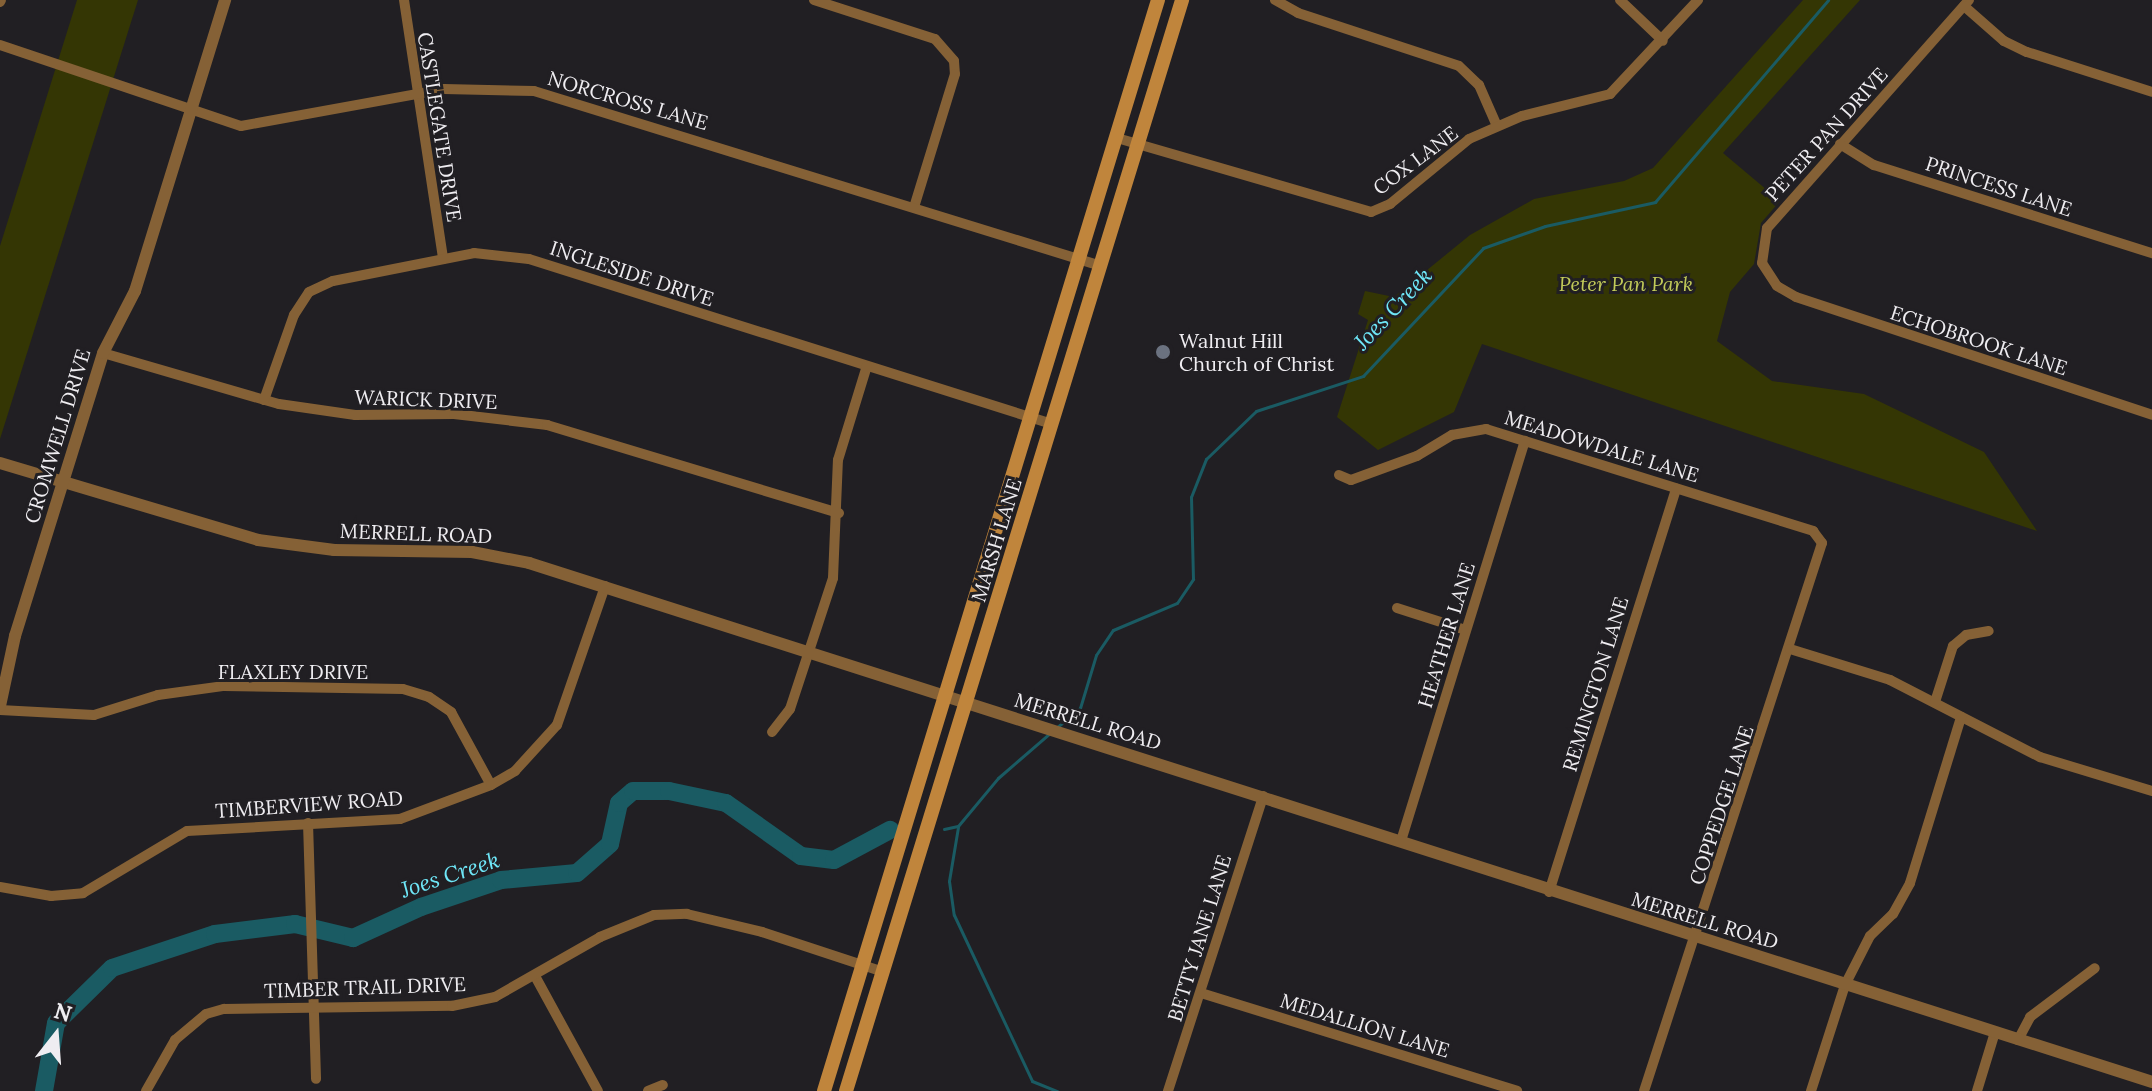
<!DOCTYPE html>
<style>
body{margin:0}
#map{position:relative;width:2152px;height:1091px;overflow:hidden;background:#211f23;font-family:Lora,serif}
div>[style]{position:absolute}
.green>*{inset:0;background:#343604}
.stream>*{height:3px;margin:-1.5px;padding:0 1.5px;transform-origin:1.5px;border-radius:1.5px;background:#1a5b63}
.river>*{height:18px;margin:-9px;padding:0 9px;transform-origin:9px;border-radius:9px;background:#1a5b63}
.minor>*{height:10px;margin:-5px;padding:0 5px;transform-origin:5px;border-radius:5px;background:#856136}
.tertiary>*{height:12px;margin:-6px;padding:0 6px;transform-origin:6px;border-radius:6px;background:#856136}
.secondary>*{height:14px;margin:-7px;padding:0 7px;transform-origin:7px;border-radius:7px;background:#c0853c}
.dots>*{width:22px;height:22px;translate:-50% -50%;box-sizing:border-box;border:4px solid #211f23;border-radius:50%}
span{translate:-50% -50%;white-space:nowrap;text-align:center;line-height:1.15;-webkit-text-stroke:6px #211f23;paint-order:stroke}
.street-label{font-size:20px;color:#efedf1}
.park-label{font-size:20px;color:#c2ca59;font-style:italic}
.poi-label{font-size:20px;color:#efedf1}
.left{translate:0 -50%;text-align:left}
.water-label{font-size:22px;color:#6fe8f9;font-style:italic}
.north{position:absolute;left:16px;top:995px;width:80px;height:80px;-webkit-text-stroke:6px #211f23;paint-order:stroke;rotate:17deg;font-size:22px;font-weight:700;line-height:32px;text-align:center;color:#efedf1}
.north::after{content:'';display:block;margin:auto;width:28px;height:36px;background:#efedf1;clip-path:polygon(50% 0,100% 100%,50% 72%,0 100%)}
</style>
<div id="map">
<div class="green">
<i style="clip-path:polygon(77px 0,138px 0,0 439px,0 246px)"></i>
<i style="clip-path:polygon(1803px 0,1860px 0,1723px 153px,1780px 201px,1761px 223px,1754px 264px,1730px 292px,1717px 341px,1772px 381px,1864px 394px,1984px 452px,2037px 531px,1482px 344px,1454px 412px,1378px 450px,1337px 417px,1368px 320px,1358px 314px,1365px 291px,1394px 297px,1470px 235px,1534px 199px,1624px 181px,1653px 168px)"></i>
</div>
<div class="stream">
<i style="left:1056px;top:728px;width:31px;rotate:-40deg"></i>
<i style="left:1080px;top:708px;width:55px;rotate:-73.2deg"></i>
<i style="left:1096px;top:655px;width:30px;rotate:-56deg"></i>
<i style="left:1113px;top:630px;width:69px;rotate:-22.9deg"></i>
<i style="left:1177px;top:603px;width:29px;rotate:-56deg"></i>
<i style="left:1193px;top:579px;width:82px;rotate:-91.4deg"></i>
<i style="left:1191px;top:497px;width:41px;rotate:-68.5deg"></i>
<i style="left:1206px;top:459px;width:69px;rotate:-43.8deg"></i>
<i style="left:1256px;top:411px;width:113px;rotate:-18.1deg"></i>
<i style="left:1363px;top:376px;width:175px;rotate:-46.8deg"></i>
<i style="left:1483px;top:248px;width:66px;rotate:-19.5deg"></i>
<i style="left:1545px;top:226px;width:113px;rotate:-12.3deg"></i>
<i style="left:1655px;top:202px;width:266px;rotate:-49.4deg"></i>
<i style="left:958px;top:827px;width:55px;rotate:99.5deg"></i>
<i style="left:949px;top:881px;width:34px;rotate:82deg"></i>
<i style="left:954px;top:915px;width:183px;rotate:64.8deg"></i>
<i style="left:1032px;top:1081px;width:27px;rotate:22deg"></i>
<i style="left:944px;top:829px;width:14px;rotate:-12deg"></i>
<i style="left:958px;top:826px;width:62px;rotate:-50.2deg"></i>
<i style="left:998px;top:778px;width:69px;rotate:-40.9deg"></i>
</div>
<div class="river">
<i style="left:44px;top:1091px;width:69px;rotate:-80deg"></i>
<i style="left:56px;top:1023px;width:78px;rotate:-44.5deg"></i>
<i style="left:112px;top:968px;width:108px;rotate:-18.3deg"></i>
<i style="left:215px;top:934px;width:81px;rotate:-7.1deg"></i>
<i style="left:295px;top:924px;width:60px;rotate:13.6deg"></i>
<i style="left:353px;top:938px;width:75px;rotate:-24.5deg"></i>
<i style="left:421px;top:907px;width:84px;rotate:-18.6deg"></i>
<i style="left:501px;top:880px;width:76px;rotate:-5.3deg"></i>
<i style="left:577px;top:873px;width:44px;rotate:-41.3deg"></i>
<i style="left:610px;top:844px;width:42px;rotate:-77.6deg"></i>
<i style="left:619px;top:803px;width:18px;rotate:-41deg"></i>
<i style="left:633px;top:791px;width:36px"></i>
<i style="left:669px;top:791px;width:58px;rotate:11.9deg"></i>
<i style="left:726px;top:803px;width:92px;rotate:35.2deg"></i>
<i style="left:801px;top:856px;width:33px;rotate:7deg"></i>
<i style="left:834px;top:860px;width:64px;rotate:-28.2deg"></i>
</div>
<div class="minor">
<i style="left:404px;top:0;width:262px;rotate:81.4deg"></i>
<i style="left:814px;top:0;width:127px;rotate:17.9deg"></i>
<i style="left:935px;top:39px;width:29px;rotate:49deg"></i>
<i style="left:954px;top:61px;width:13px;rotate:86deg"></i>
<i style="left:955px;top:74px;width:139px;rotate:107.1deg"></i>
<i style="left:1275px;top:0;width:26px;rotate:29deg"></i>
<i style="left:1298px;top:13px;width:169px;rotate:18.2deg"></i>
<i style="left:1459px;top:66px;width:28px;rotate:44deg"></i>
<i style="left:1479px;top:85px;width:45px;rotate:66.3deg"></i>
<i style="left:1620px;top:0;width:59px;rotate:43.6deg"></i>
<i style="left:1969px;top:0;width:305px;rotate:131.5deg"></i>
<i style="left:1767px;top:228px;width:35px;rotate:98deg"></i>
<i style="left:1762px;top:263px;width:27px;rotate:57deg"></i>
<i style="left:1777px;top:286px;width:22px;rotate:30deg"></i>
<i style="left:1796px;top:297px;width:375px;rotate:18.3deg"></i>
<i style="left:0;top:2px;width:2px;rotate:-63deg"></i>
<i style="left:1964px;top:6px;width:53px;rotate:41.2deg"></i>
<i style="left:2004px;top:41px;width:25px;rotate:26deg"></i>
<i style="left:2027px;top:52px;width:131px;rotate:17.7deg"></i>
<i style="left:0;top:45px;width:254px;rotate:18.6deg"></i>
<i style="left:241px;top:126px;width:206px;rotate:-10.3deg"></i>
<i style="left:444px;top:89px;width:90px;rotate:1.3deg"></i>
<i style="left:534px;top:91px;width:593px;rotate:17.15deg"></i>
<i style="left:1117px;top:138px;width:265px;rotate:16.2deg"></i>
<i style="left:1371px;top:212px;width:21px;rotate:-23deg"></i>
<i style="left:1390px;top:204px;width:102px;rotate:-39.4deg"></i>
<i style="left:1469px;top:139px;width:58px;rotate:-23.5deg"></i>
<i style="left:1522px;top:116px;width:91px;rotate:-14deg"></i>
<i style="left:1610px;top:94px;width:129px;rotate:-46.9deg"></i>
<i style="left:1840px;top:144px;width:40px;rotate:32deg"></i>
<i style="left:1874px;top:165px;width:292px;rotate:17.6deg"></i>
<i style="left:103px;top:353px;width:183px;rotate:16.2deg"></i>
<i style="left:279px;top:404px;width:77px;rotate:8.2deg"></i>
<i style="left:355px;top:415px;width:99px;rotate:-0.6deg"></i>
<i style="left:454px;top:414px;width:94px;rotate:6.7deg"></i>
<i style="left:547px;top:425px;width:305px;rotate:16.8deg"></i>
<i style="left:264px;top:400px;width:90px;rotate:-70.6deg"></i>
<i style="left:294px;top:315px;width:27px;rotate:-57deg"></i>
<i style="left:309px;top:292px;width:26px;rotate:-25deg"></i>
<i style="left:333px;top:281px;width:144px;rotate:-11.2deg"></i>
<i style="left:474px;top:253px;width:55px;rotate:6.2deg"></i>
<i style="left:529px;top:259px;width:548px;rotate:17.51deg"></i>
<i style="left:1339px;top:475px;width:13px;rotate:23deg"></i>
<i style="left:1351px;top:480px;width:70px;rotate:-20deg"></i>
<i style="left:1417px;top:456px;width:41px;rotate:-31deg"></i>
<i style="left:1452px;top:435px;width:35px;rotate:-10deg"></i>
<i style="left:1486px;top:429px;width:343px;rotate:17.3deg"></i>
<i style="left:1813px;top:531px;width:15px;rotate:53deg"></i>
<i style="left:1822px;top:543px;width:576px;rotate:107.99deg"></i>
<i style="left:1397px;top:608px;width:72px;rotate:17.7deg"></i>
<i style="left:1790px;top:649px;width:105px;rotate:17.2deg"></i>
<i style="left:1890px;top:680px;width:169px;rotate:27.2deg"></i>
<i style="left:2040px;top:757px;width:117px;rotate:16.9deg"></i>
<i style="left:1935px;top:702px;width:59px;rotate:-72.2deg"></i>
<i style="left:1953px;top:646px;width:17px;rotate:-40deg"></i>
<i style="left:1966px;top:635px;width:23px;rotate:-10deg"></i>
<i style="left:0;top:710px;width:94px;rotate:3deg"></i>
<i style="left:94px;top:715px;width:67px;rotate:-17.4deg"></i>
<i style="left:158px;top:695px;width:67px;rotate:-7.8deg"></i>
<i style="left:224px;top:686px;width:179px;rotate:1deg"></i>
<i style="left:403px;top:689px;width:27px;rotate:17deg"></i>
<i style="left:429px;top:697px;width:27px;rotate:34deg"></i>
<i style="left:451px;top:712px;width:83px;rotate:61.3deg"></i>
<i style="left:772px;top:732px;width:29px;rotate:-52deg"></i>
<i style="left:790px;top:709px;width:138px;rotate:-71.8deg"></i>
<i style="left:833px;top:578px;width:118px;rotate:-87.6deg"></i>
<i style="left:838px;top:460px;width:98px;rotate:-72.9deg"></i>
<i style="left:308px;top:823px;width:256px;rotate:88.2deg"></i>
<i style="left:1401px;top:841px;width:419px;rotate:-72.8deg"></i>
<i style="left:0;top:887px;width:52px;rotate:10deg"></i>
<i style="left:51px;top:896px;width:32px;rotate:-5deg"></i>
<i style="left:83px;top:893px;width:121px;rotate:-30.8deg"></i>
<i style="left:187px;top:831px;width:213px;rotate:-3.2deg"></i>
<i style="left:400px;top:819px;width:97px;rotate:-20.5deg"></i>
<i style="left:491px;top:785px;width:28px;rotate:-30deg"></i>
<i style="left:515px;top:771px;width:62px;rotate:-47.6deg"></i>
<i style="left:557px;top:725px;width:147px;rotate:-70.9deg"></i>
<i style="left:1549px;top:892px;width:423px;rotate:-72.5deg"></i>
<i style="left:535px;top:976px;width:131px;rotate:61.3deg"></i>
<i style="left:1201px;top:993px;width:331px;rotate:17.2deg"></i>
<i style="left:2018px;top:1040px;width:26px;rotate:-62deg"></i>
<i style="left:2030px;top:1017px;width:81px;rotate:-37deg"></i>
<i style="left:146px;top:1091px;width:59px;rotate:-60.4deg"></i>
<i style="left:175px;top:1040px;width:40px;rotate:-40deg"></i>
<i style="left:206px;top:1014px;width:19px;rotate:-16deg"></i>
<i style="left:224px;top:1009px;width:228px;rotate:-0.8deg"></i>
<i style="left:452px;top:1006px;width:44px;rotate:-11.8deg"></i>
<i style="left:495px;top:997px;width:121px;rotate:-29.7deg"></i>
<i style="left:600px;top:937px;width:58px;rotate:-22.2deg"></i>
<i style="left:654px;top:915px;width:33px;rotate:-2deg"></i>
<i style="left:687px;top:914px;width:77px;rotate:13.5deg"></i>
<i style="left:762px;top:932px;width:128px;rotate:18.2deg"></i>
<i style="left:648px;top:1091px;width:16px;rotate:-22deg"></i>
<i style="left:1168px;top:1091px;width:310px;rotate:-72.1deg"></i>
<i style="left:1811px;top:1091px;width:111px;rotate:-72.2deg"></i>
<i style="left:1845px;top:985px;width:55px;rotate:-63deg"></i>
<i style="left:1870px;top:936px;width:32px;rotate:-44deg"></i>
<i style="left:1893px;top:914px;width:35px;rotate:-61deg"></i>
<i style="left:1910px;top:883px;width:174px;rotate:-72.9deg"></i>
<i style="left:1977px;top:1091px;width:62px;rotate:-73deg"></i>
</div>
<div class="tertiary">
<i style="left:0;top:463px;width:269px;rotate:16.6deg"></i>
<i style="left:258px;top:540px;width:77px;rotate:7.5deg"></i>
<i style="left:334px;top:550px;width:138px;rotate:0.8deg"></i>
<i style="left:472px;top:552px;width:58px;rotate:10.9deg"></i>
<i style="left:529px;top:563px;width:1704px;rotate:17.73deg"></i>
<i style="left:0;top:706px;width:72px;rotate:-77.9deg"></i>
<i style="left:15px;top:636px;width:296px;rotate:-72.7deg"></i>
<i style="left:103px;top:353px;width:70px;rotate:-62.7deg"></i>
<i style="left:135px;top:291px;width:305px;rotate:-72.8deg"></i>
</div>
<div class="secondary">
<i style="left:824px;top:1091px;width:1141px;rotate:-72.98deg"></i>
<i style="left:846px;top:1091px;width:1142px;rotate:-72.88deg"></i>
</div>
<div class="dots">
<i style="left:1163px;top:352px;background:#6b7280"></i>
</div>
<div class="street-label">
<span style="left:628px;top:100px;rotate:16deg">NORCROSS LANE</span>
<span style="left:440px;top:127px;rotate:81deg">CASTLEGATE DRIVE</span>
<span style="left:1826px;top:134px;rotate:-48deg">PETER PAN DRIVE</span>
<span style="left:1415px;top:160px;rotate:-37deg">COX LANE</span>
<span style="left:1999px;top:186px;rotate:18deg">PRINCESS LANE</span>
<span style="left:632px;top:273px;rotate:18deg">INGLESIDE DRIVE</span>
<span style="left:1979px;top:340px;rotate:18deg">ECHOBROOK LANE</span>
<span style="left:426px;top:399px;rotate:2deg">WARICK DRIVE</span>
<span style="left:57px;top:436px;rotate:-73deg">CROMWELL DRIVE</span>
<span style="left:1602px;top:446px;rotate:17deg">MEADOWDALE LANE</span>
<span style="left:416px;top:533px;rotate:2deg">MERRELL ROAD</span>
<span style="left:996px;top:540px;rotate:-73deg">MARSH LANE</span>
<span style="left:1446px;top:635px;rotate:-73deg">HEATHER LANE</span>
<span style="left:293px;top:671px">FLAXLEY DRIVE</span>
<span style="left:1595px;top:684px;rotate:-73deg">REMINGTON LANE</span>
<span style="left:1088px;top:721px;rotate:17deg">MERRELL ROAD</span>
<span style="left:309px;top:804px;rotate:-4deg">TIMBERVIEW ROAD</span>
<span style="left:1721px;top:805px;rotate:-72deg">COPPEDGE LANE</span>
<span style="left:1705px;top:920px;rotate:17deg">MERRELL ROAD</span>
<span style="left:1199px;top:938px;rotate:-73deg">BETTY JANE LANE</span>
<span style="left:365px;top:987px;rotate:-2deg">TIMBER TRAIL DRIVE</span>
<span style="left:1365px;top:1025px;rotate:17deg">MEDALLION LANE</span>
</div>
<div class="park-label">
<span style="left:1626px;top:283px">Peter Pan Park</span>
</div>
<div class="poi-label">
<span class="left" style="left:1179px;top:352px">Walnut Hill<br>Church of Christ</span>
</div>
<div class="water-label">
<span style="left:1393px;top:309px;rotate:-47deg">Joes Creek</span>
<span style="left:450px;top:875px;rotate:-18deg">Joes Creek</span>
</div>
<div class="north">N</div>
</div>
